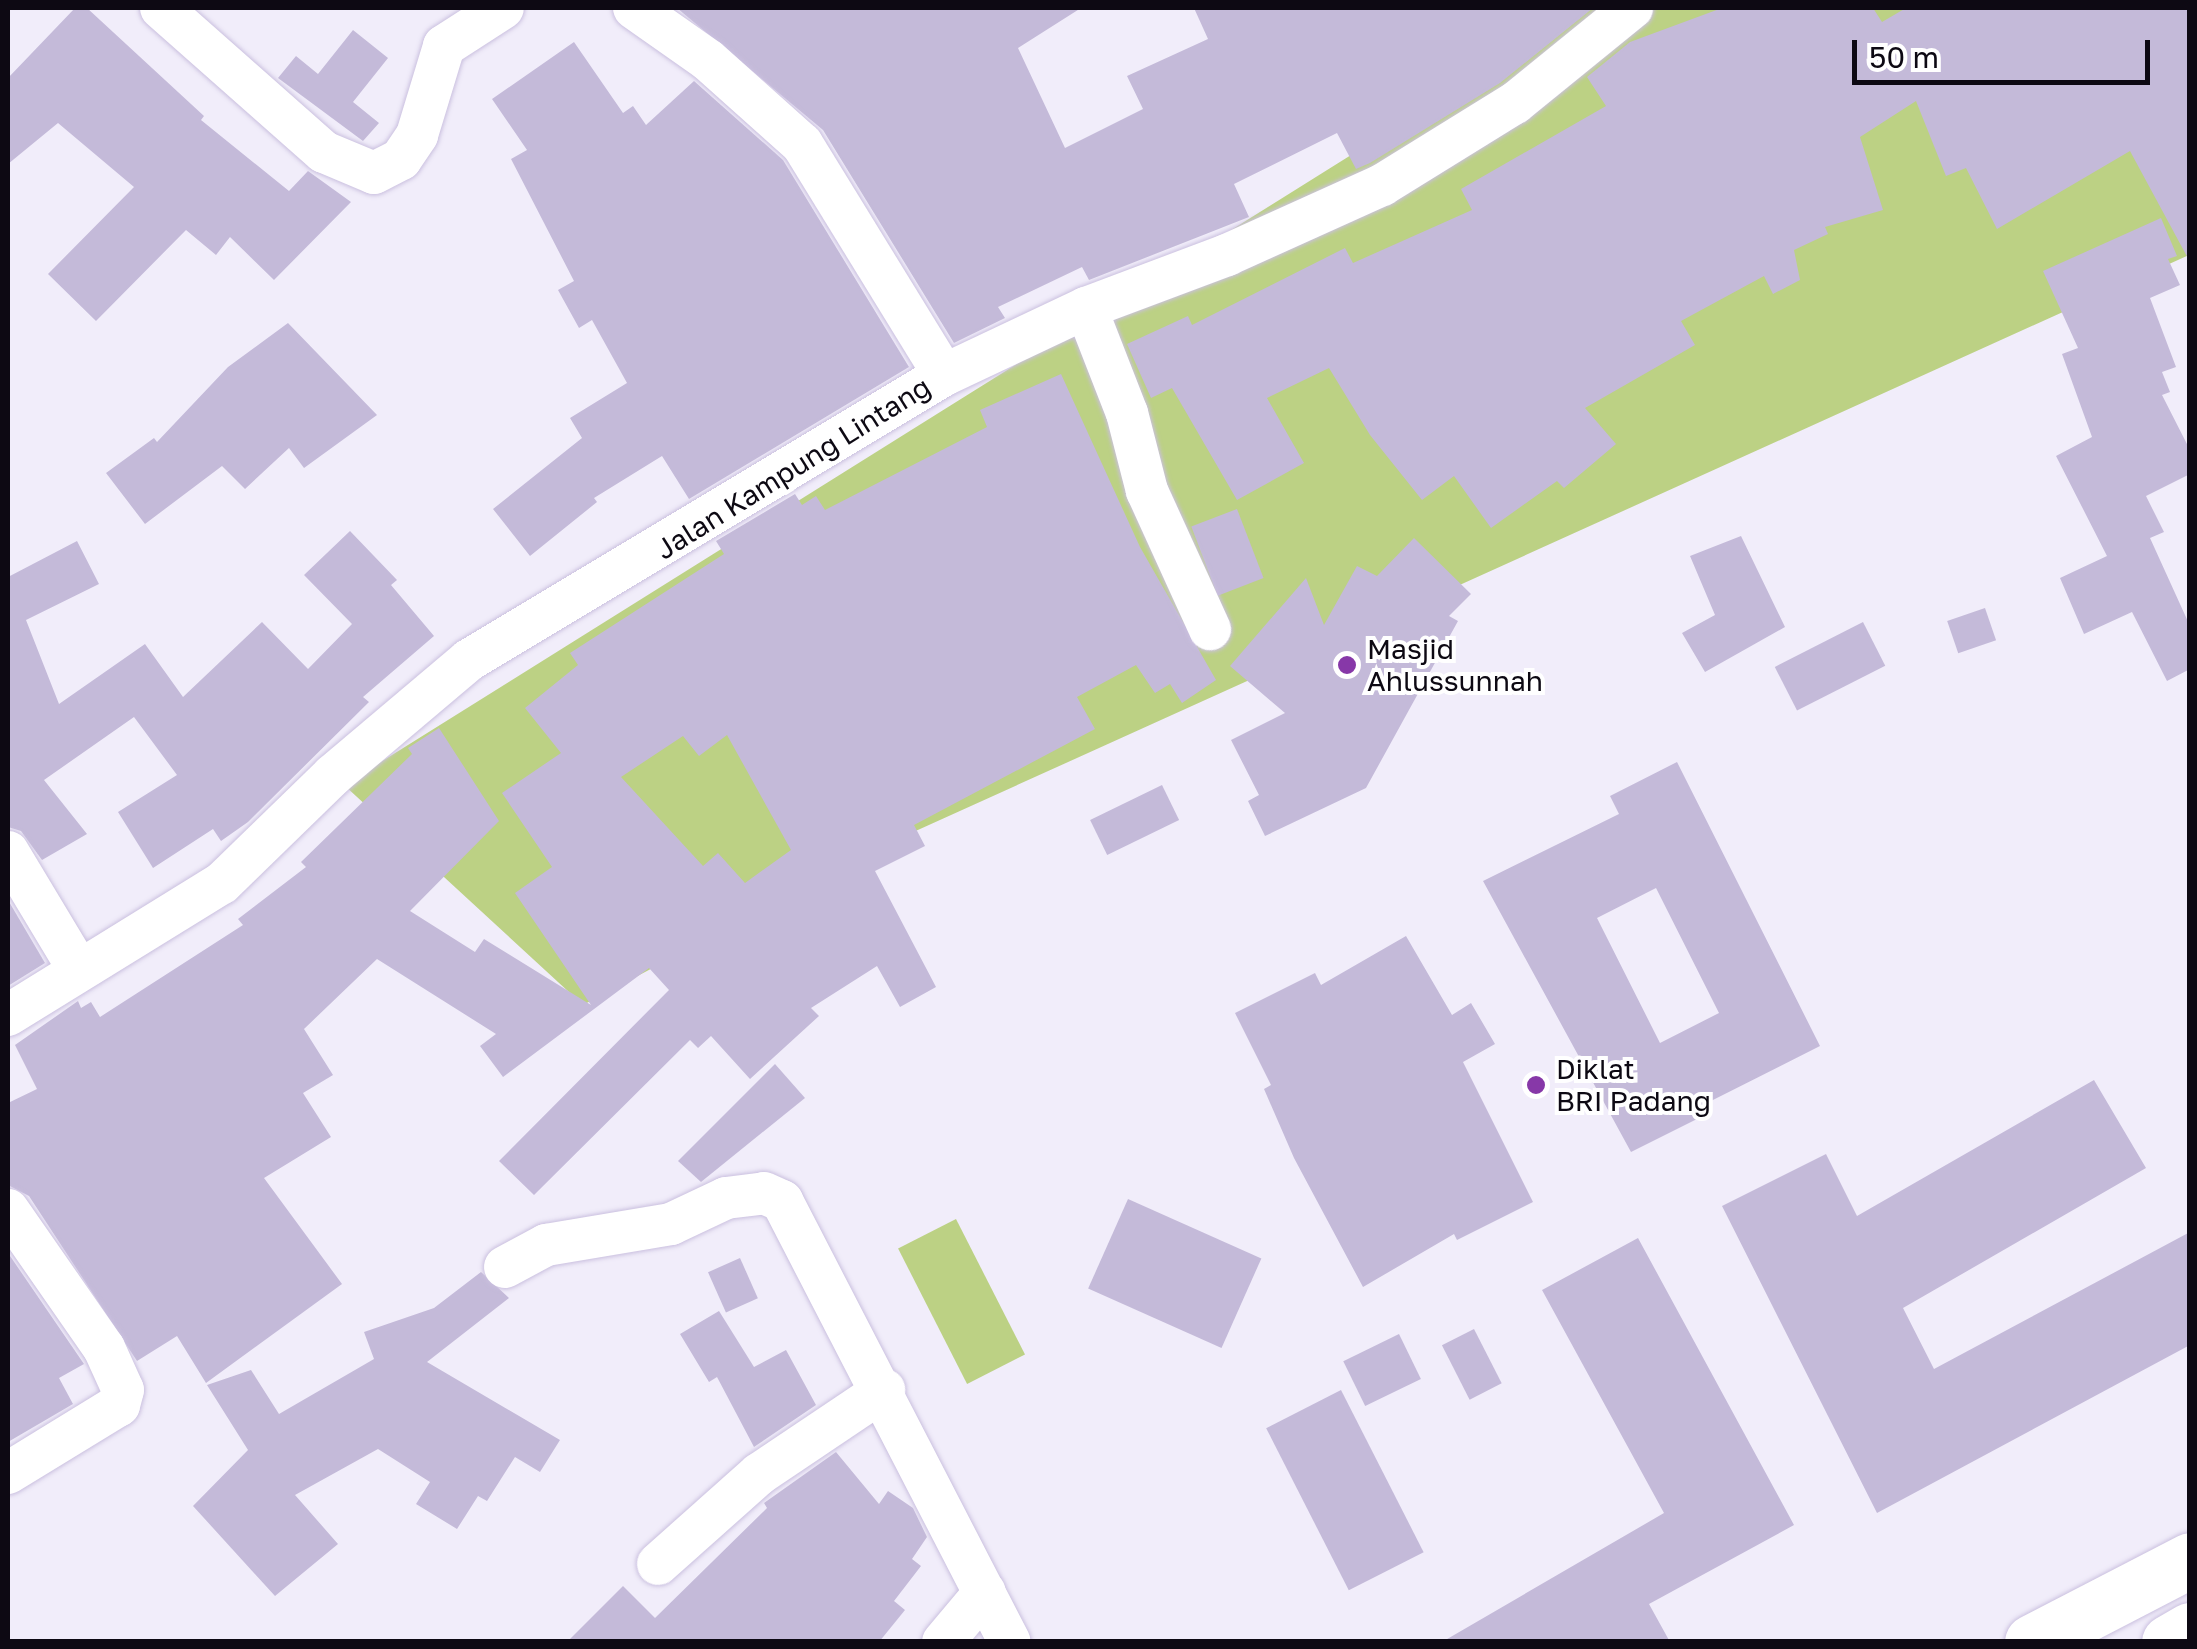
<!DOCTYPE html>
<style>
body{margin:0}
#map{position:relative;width:2197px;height:1649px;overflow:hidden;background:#f1edfa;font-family:"Golos Text",sans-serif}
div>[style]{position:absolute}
.green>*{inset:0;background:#bcd184;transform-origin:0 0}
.building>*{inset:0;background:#c4bad9;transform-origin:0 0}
.roads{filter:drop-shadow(0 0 2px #cac0df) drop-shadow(0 0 2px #cac0df)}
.minor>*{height:42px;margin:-21px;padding:0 21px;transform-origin:21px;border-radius:21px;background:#fff}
.major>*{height:55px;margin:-27.5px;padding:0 27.5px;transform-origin:27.5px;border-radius:27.5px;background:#fff}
.dots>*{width:28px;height:28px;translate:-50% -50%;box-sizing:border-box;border:5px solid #fff;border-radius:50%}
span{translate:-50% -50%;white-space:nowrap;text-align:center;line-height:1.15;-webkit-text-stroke:8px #fff;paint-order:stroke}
.street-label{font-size:28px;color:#0d0913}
.poi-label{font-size:28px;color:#0d0913}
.left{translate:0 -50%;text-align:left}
.frame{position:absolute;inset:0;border:10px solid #0d0913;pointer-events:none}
.scale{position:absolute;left:1852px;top:40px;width:298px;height:45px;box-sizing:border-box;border:5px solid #0d0913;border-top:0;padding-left:12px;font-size:30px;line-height:35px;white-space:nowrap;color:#0d0913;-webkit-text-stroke:8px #fff;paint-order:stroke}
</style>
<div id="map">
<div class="green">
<i style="clip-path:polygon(1586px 8px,2189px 8px,2189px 255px,878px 848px,583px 1005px,344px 785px)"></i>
<i style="left:956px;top:1219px;width:152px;height:65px;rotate:63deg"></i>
</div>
<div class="building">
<i style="clip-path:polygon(75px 8px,87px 8px,204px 116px,201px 120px,289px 191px,308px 171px,351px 202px,274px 280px,230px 237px,216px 255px,186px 230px,96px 321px,48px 274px,134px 187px,58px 123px,8px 164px,8px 78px)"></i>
<i style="clip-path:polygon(677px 8px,1081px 8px,1018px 48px,1065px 148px,1143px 109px,1127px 76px,1208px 39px,1194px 8px,1593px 8px,1500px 83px,1370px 163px,1356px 169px,1337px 133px,1234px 184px,1249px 217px,1089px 280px,1082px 267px,998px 307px,1005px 318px,954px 343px,823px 130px)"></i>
<i style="clip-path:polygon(1722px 8px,1873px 8px,1882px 22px,1906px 8px,2190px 8px,2190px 262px,2130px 151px,1997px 229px,1966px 168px,1946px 176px,1916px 101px,1860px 137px,1883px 210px,1825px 227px,1828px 234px,1794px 250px,1800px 280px,1773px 294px,1764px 276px,1681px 321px,1695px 345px,1585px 408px,1616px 444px,1564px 488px,1557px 481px,1491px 528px,1454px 476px,1422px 500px,1370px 435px,1329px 368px,1267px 398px,1304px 463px,1237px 500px,1172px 388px,1151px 398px,1127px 344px,1188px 316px,1192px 325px,1345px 248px,1353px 263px,1472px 210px,1461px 189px,1606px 106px,1587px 77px,1630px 42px)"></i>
<i style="clip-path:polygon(353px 30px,388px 58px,353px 102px,379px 123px,363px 141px,278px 78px,296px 56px,318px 74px)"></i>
<i style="clip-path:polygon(574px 42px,623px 113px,633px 106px,646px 125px,694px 81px,783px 160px,909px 367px,689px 499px,662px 456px,594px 498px,597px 502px,530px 556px,493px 509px,582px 438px,570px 418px,627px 383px,592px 320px,579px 328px,558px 290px,574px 281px,511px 159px,527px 150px,492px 99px)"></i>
<i style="clip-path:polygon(2161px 218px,2177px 256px,2168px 259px,2180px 285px,2150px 298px,2176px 367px,2162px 372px,2170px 392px,2162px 395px,2190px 450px,2190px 474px,2146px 496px,2164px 532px,2150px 538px,2190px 626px,2190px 669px,2167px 681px,2132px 612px,2084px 634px,2060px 578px,2107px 556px,2056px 456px,2092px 437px,2062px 354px,2078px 348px,2043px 271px)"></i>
<i style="clip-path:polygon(288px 323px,377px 415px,304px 468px,289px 448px,245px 489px,222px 466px,145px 524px,106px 473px,154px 438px,157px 442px,228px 367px)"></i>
<i style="clip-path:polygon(evenodd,1061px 374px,1140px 547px,1216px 680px,1182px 703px,1170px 684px,1155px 693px,1136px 665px,1077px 697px,1095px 729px,914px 825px,925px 846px,875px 871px,936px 987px,900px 1007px,877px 966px,811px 1008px,819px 1016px,750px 1079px,711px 1036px,698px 1048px,690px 1040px,534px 1195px,499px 1161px,669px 990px,649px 968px,503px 1077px,480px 1046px,496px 1034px,377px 959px,304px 1029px,333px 1075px,303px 1093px,331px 1137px,264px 1178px,342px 1284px,206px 1383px,177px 1336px,137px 1361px,29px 1196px,8px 1185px,8px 1103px,37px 1089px,15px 1045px,78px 1001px,81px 1008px,91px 1002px,100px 1017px,243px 925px,238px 919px,306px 867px,301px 862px,412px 754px,408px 748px,439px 728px,499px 821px,410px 911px,475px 952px,484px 939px,591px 1005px,515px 893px,552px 867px,502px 793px,561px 753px,525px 708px,578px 665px,570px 653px,724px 554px,716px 541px,795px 494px,802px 505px,816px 496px,825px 510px,987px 427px,980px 410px,1061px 374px,727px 735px,791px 850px,745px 883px,718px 853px,703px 866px,621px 777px,683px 736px,699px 756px,727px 735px)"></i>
<i style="left:1237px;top:509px;width:74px;height:49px;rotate:69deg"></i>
<i style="clip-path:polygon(350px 531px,397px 580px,391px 585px,434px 636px,363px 697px,369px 702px,248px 822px,221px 841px,213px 829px,153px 868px,118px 812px,177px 775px,134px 717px,44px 780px,87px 834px,42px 860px,21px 831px,8px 827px,8px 577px,77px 541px,99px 584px,26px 620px,59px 704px,145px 644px,183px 697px,262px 622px,308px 669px,352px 624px,304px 575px)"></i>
<i style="clip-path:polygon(1741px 536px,1785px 627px,1705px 672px,1682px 633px,1715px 615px,1690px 556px)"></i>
<i style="clip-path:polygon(1414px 538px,1471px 594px,1449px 616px,1458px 621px,1366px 788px,1265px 836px,1248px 801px,1259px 795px,1231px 740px,1285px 713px,1230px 666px,1306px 578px,1324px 625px,1357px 566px,1377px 576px)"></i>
<i style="left:1985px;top:608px;width:34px;height:40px;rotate:71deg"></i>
<i style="left:1863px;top:622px;width:49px;height:99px;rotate:63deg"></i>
<i style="clip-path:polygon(evenodd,1677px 762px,1820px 1046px,1701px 1106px,1705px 1115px,1631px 1152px,1483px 881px,1619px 814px,1610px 796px,1677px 762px,1656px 888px,1719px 1013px,1660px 1043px,1597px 918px,1656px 888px)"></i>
<i style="left:1162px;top:785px;width:39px;height:80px;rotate:64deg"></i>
<i style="clip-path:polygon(8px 900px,45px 963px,8px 986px)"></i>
<i style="clip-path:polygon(1406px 936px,1452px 1015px,1471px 1003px,1495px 1044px,1463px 1062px,1533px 1202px,1457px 1240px,1454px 1234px,1363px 1287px,1294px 1158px,1264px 1089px,1271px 1085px,1235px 1013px,1315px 973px,1321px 985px)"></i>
<i style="clip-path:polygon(775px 1064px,805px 1098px,701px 1182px,678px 1161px)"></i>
<i style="clip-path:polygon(2094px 1080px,2146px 1168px,1903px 1308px,1934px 1369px,2190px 1232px,2190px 1345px,1877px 1513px,1722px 1206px,1826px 1154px,1857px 1216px)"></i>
<i style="left:1128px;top:1199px;width:146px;height:98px;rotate:24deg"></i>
<i style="clip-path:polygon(1638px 1238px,1794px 1525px,1649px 1604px,1670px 1642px,1442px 1642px,1664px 1513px,1542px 1290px)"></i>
<i style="clip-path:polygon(8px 1253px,84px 1364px,59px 1378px,73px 1404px,8px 1442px)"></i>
<i style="left:740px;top:1258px;width:44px;height:35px;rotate:66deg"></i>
<i style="clip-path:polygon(481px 1272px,509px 1298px,427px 1362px,560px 1440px,540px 1472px,515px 1457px,487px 1501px,478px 1496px,457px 1529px,416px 1504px,430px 1482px,378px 1449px,295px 1495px,338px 1544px,275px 1596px,193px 1506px,248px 1450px,207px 1385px,251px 1370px,279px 1414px,374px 1359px,364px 1332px,434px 1308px)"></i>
<i style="clip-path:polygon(719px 1311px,754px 1367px,786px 1350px,816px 1405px,754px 1447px,717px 1377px,709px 1382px,680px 1334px)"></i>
<i style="left:1474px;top:1329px;width:61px;height:36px;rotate:63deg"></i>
<i style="left:1399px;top:1334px;width:50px;height:62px;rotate:64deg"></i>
<i style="left:1341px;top:1390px;width:182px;height:84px;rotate:63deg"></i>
<i style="clip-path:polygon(836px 1452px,879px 1504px,888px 1491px,913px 1508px,927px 1537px,912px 1559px,921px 1566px,894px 1601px,905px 1610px,879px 1642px,567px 1642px,623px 1586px,655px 1618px,767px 1508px,764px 1503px)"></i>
</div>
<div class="roads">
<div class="minor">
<i style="left:161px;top:8px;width:217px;rotate:41.5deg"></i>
<i style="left:324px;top:152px;width:54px;rotate:22.8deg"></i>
<i style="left:374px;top:173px;width:30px;rotate:-27deg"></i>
<i style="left:401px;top:159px;width:29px;rotate:-56deg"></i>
<i style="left:417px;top:135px;width:93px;rotate:-73.1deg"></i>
<i style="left:444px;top:46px;width:70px;rotate:-32.8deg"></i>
<i style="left:634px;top:8px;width:90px;rotate:35.1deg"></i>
<i style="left:708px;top:60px;width:126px;rotate:41.8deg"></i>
<i style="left:802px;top:144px;width:271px;rotate:58.4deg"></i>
<i style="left:1086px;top:308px;width:113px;rotate:68.7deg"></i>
<i style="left:1127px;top:413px;width:81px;rotate:75.6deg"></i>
<i style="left:1147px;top:491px;width:152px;rotate:65.5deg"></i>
<i style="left:8px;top:852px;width:138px;rotate:59deg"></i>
<i style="left:8px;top:1015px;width:251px;rotate:-31.7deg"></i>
<i style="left:222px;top:883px;width:155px;rotate:-44.2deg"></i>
<i style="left:333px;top:775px;width:178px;rotate:-40.2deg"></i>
<i style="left:469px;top:660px;width:554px;rotate:-30.96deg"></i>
<i style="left:944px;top:375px;width:157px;rotate:-25.3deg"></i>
<i style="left:1086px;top:308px;width:151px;rotate:-20.6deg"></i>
<i style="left:1227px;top:255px;width:170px;rotate:-24.3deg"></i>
<i style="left:1382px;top:185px;width:156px;rotate:-31.7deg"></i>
<i style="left:1515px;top:103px;width:151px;rotate:-39.1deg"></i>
<i style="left:8px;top:1210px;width:168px;rotate:55.2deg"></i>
<i style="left:104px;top:1348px;width:46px;rotate:65.7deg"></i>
<i style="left:123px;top:1390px;width:16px;rotate:105deg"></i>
<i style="left:119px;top:1405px;width:130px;rotate:148.5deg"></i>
<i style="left:505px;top:1267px;width:47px;rotate:-28.2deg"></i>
<i style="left:546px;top:1245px;width:127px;rotate:-9.5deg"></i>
<i style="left:671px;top:1224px;width:61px;rotate:-25.3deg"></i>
<i style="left:726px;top:1198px;width:38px;rotate:-7deg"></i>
<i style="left:764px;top:1193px;width:20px;rotate:24deg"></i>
<i style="left:782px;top:1201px;width:496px;rotate:62.7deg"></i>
<i style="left:658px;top:1564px;width:135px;rotate:-41.7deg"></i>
<i style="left:759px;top:1474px;width:151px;rotate:-33.9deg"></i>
<i style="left:943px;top:1642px;width:65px;rotate:-50deg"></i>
</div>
<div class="major">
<i style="left:2032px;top:1642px;width:178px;rotate:-27.4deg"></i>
<i style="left:2169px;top:1642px;width:24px;rotate:-30deg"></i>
</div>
</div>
<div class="dots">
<i style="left:1347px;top:665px;background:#8738a8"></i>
<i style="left:1536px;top:1085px;background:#8738a8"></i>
</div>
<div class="street-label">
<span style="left:793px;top:468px;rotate:-32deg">Jalan Kampung Lintang</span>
</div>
<div class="poi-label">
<span class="left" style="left:1367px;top:665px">Masjid<br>Ahlussunnah</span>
<span class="left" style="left:1556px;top:1085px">Diklat<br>BRI Padang</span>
</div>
<div class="frame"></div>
<div class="scale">50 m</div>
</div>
